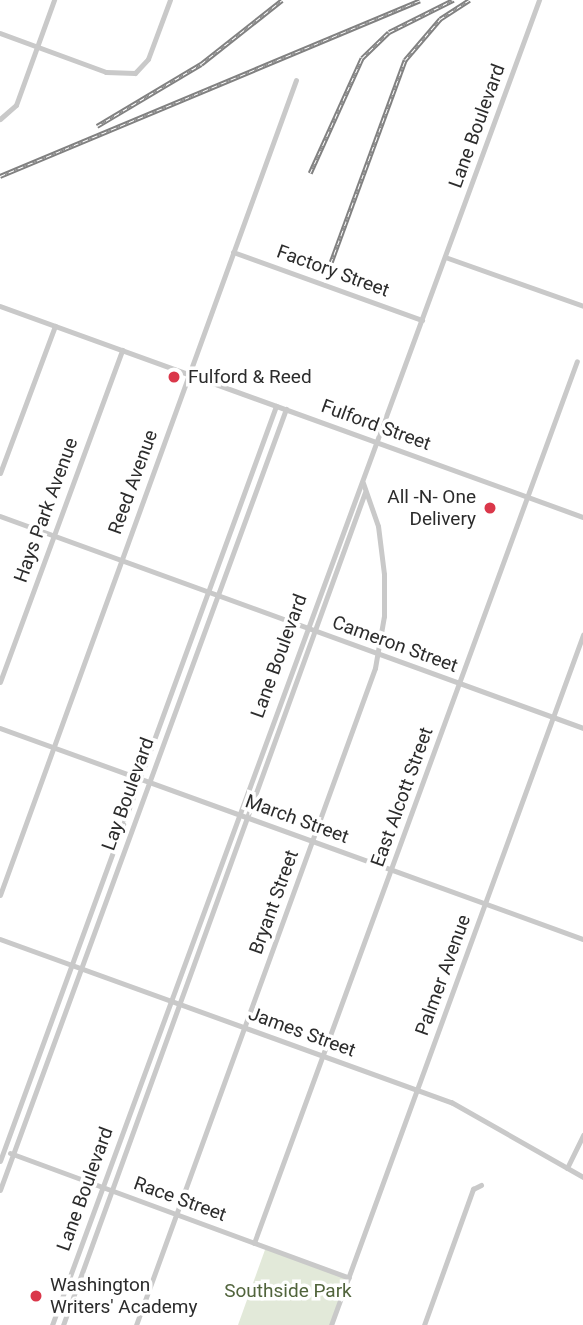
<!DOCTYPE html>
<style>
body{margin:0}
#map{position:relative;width:583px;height:1325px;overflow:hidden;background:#fff;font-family:Roboto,sans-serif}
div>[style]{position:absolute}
.green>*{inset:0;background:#e2e9d9}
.street>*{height:5px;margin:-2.5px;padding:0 2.5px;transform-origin:2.5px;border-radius:2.5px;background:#c9c9c9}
.rail>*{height:4.5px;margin-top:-2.25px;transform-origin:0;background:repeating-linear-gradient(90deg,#fff 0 5px,#818181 0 10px);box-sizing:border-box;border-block:2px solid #818181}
.dots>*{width:19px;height:19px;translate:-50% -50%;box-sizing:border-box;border:4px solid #fff;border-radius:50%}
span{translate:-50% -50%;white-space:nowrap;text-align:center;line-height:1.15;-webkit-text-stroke:7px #fff;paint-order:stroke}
.street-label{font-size:19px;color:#2c2c2c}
.poi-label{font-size:19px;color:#2c2c2c}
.left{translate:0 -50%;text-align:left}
.right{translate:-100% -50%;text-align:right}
.park-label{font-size:19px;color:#51643c}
</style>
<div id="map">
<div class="green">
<i style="clip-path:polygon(266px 1247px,349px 1278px,331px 1325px,238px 1325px)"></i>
</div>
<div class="street">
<i style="left:0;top:33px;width:113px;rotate:20.2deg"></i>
<i style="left:106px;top:72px;width:29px;rotate:2deg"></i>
<i style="left:135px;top:73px;width:19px;rotate:-47deg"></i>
<i style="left:148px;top:59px;width:63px;rotate:-69.6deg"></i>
<i style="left:0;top:119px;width:21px;rotate:-41deg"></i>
<i style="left:16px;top:105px;width:112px;rotate:-70.1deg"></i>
<i style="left:233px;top:252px;width:201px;rotate:19.8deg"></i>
<i style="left:445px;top:257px;width:146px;rotate:19.5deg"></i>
<i style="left:0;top:306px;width:620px;rotate:19.9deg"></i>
<i style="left:0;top:473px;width:157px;rotate:-69.5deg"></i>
<i style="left:0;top:516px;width:620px;rotate:19.98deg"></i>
<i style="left:0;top:682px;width:354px;rotate:-69.8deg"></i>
<i style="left:0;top:728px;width:620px;rotate:19.9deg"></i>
<i style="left:0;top:895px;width:867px;rotate:-70.04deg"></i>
<i style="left:0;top:939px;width:480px;rotate:19.9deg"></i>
<i style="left:451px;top:1102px;width:152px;rotate:29.6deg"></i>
<i style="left:10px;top:1153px;width:361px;rotate:20.2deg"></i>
<i style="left:0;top:1161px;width:804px;rotate:-69.92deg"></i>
<i style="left:567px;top:1168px;width:37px;rotate:-64deg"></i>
<i style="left:0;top:1190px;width:832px;rotate:-69.89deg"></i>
<i style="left:254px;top:1243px;width:939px;rotate:-69.89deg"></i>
<i style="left:52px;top:1325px;width:1412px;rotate:-69.82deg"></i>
<i style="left:63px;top:1325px;width:886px;rotate:-70.07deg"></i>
<i style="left:136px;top:1325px;width:699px;rotate:-70.01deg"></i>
<i style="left:375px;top:668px;width:53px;rotate:-80.2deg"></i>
<i style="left:384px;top:616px;width:42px;rotate:-90deg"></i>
<i style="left:384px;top:574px;width:48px;rotate:-97.1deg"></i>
<i style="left:378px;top:526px;width:46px;rotate:-109.2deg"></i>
<i style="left:331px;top:1325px;width:735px;rotate:-69.94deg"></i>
<i style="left:424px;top:1325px;width:145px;rotate:-70.2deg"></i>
<i style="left:473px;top:1189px;width:9px;rotate:-27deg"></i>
</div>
<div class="rail">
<i style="left:97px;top:126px;width:121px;rotate:-30.8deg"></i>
<i style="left:201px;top:64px;width:103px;rotate:-38.3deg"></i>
<i style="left:310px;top:173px;width:126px;rotate:-65.7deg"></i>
<i style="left:362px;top:58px;width:37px;rotate:-44deg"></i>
<i style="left:389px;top:32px;width:72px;rotate:-26.6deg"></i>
<i style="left:0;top:176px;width:455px;rotate:-22.7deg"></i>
<i style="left:327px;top:273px;width:227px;rotate:-69.9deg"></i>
<i style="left:405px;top:60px;width:54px;rotate:-49.5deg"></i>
<i style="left:440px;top:19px;width:35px;rotate:-33deg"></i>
</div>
<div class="dots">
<i style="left:174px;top:377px;background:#da374a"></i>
<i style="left:490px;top:508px;background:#da374a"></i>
<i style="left:36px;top:1296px;background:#da374a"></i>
</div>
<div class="street-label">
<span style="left:477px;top:126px;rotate:-70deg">Lane Boulevard</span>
<span style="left:333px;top:271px;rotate:20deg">Factory Street</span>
<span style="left:376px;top:425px;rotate:20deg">Fulford Street</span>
<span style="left:133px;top:482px;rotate:-70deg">Reed Avenue</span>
<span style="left:46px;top:510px;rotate:-70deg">Hays Park Avenue</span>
<span style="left:395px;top:644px;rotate:20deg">Cameron Street</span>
<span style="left:279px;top:656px;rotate:-70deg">Lane Boulevard</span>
<span style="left:128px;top:794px;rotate:-70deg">Lay Boulevard</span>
<span style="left:402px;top:797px;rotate:-70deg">East Alcott Street</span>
<span style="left:297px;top:819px;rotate:20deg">March Street</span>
<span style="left:274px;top:902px;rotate:-70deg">Bryant Street</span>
<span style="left:443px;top:975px;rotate:-70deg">Palmer Avenue</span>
<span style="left:302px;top:1032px;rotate:20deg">James Street</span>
<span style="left:85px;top:1189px;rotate:-70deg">Lane Boulevard</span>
<span style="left:180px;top:1199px;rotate:20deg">Race Street</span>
</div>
<div class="poi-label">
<span class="left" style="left:188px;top:377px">Fulford &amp; Reed</span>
<span class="right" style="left:476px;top:508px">All -N- One<br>Delivery</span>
<span class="left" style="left:50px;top:1296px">Washington<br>Writers' Academy</span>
</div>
<div class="park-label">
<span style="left:288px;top:1291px">Southside Park</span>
</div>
</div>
